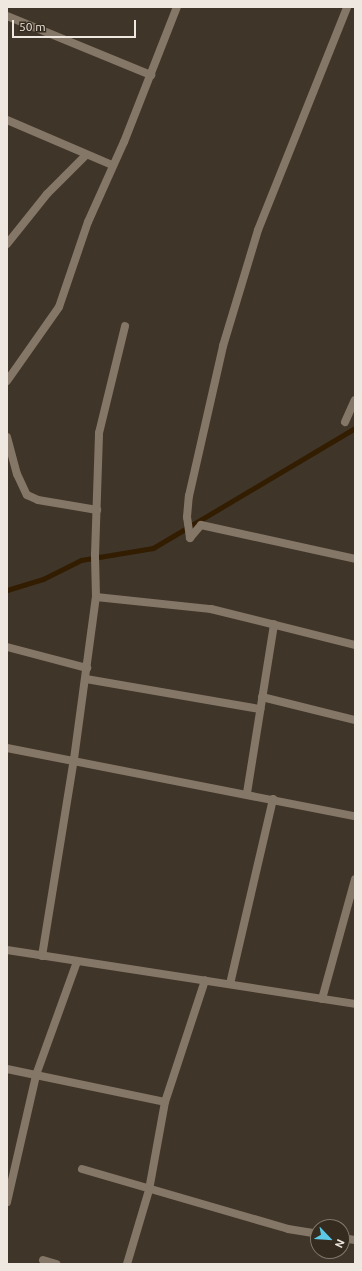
<!DOCTYPE html>
<style>
body{margin:0}
#map{position:relative;width:362px;height:1271px;overflow:hidden;background:#403529;font-family:Ubuntu,sans-serif}
div>[style]{position:absolute}
.stream>*{height:5px;margin:-2.5px;padding:0 2.5px;transform-origin:2.5px;border-radius:2.5px;background:#321d01}
.minor>*{height:8px;margin:-4px;padding:0 4px;transform-origin:4px;border-radius:4px;background:#857767}
span{translate:-50% -50%;white-space:nowrap;text-align:center;line-height:1.15;-webkit-text-stroke:4px #362b1f;paint-order:stroke}
.frame{position:absolute;inset:0;border:8px solid #efe8e0;pointer-events:none}
.north{position:absolute;left:310px;top:1219px;width:40px;height:40px;box-sizing:border-box;background:#362b1f;border:1px solid #80776c;border-radius:50%;rotate:115deg;font-size:11px;font-weight:700;line-height:16px;text-align:center;color:#efe8e0}
.north::after{content:'';display:block;margin:auto;width:14px;height:18px;background:#5ac8e6;clip-path:polygon(50% 0,100% 100%,50% 72%,0 100%)}
.scale{position:absolute;left:12px;top:20px;width:124px;height:18px;box-sizing:border-box;border:2px solid #efe8e0;border-top:0;padding-left:5px;font-size:12px;line-height:14px;white-space:nowrap;color:#efe8e0;-webkit-text-stroke:3px #362b1f;paint-order:stroke}
</style>
<div id="map">
<div class="stream">
<i style="left:7px;top:590px;width:38px;rotate:-17deg"></i>
<i style="left:43px;top:579px;width:42px;rotate:-26.6deg"></i>
<i style="left:81px;top:560px;width:73px;rotate:-9.5deg"></i>
<i style="left:153px;top:548px;width:235px;rotate:-30.7deg"></i>
</div>
<div class="minor">
<i style="left:7px;top:16px;width:156px;rotate:22.3deg"></i>
<i style="left:7px;top:120px;width:114px;rotate:23.2deg"></i>
<i style="left:7px;top:244px;width:64px;rotate:-51.3deg"></i>
<i style="left:47px;top:194px;width:55px;rotate:-45deg"></i>
<i style="left:7px;top:381px;width:90px;rotate:-54.9deg"></i>
<i style="left:59px;top:307px;width:90px;rotate:-71.2deg"></i>
<i style="left:88px;top:222px;width:88px;rotate:-65.8deg"></i>
<i style="left:124px;top:142px;width:145px;rotate:-68.6deg"></i>
<i style="left:345px;top:422px;width:24px;rotate:-66deg"></i>
<i style="left:7px;top:437px;width:38px;rotate:75deg"></i>
<i style="left:17px;top:474px;width:23px;rotate:65deg"></i>
<i style="left:27px;top:495px;width:12px;rotate:24deg"></i>
<i style="left:38px;top:500px;width:60px;rotate:9.6deg"></i>
<i style="left:190px;top:538px;width:21px;rotate:-98deg"></i>
<i style="left:187px;top:517px;width:21px;rotate:-85deg"></i>
<i style="left:189px;top:496px;width:154px;rotate:-77.2deg"></i>
<i style="left:223px;top:346px;width:121px;rotate:-73.2deg"></i>
<i style="left:258px;top:230px;width:240px;rotate:-68.2deg"></i>
<i style="left:190px;top:538px;width:17px;rotate:-50deg"></i>
<i style="left:201px;top:525px;width:158px;rotate:12.4deg"></i>
<i style="left:96px;top:597px;width:116px;rotate:6deg"></i>
<i style="left:211px;top:609px;width:148px;rotate:14deg"></i>
<i style="left:7px;top:647px;width:83px;rotate:14.7deg"></i>
<i style="left:86px;top:679px;width:177px;rotate:9.8deg"></i>
<i style="left:262px;top:697px;width:96px;rotate:13.9deg"></i>
<i style="left:7px;top:748px;width:355px;rotate:11.1deg"></i>
<i style="left:247px;top:793px;width:171px;rotate:-80.9deg"></i>
<i style="left:7px;top:950px;width:352px;rotate:8.8deg"></i>
<i style="left:42px;top:956px;width:200px;rotate:-80.8deg"></i>
<i style="left:74px;top:759px;width:163px;rotate:-82.3deg"></i>
<i style="left:96px;top:597px;width:42px;rotate:-91.4deg"></i>
<i style="left:95px;top:555px;width:122px;rotate:-88.1deg"></i>
<i style="left:99px;top:433px;width:110px;rotate:-76.3deg"></i>
<i style="left:230px;top:984px;width:190px;rotate:-76.9deg"></i>
<i style="left:322px;top:999px;width:124px;rotate:-74.6deg"></i>
<i style="left:7px;top:1069px;width:161px;rotate:11.8deg"></i>
<i style="left:82px;top:1169px;width:215px;rotate:16.2deg"></i>
<i style="left:288px;top:1229px;width:30px;rotate:9deg"></i>
<i style="left:7px;top:1202px;width:130px;rotate:-77.1deg"></i>
<i style="left:36px;top:1075px;width:120px;rotate:-70.1deg"></i>
<i style="left:342px;top:1238px;width:13px;rotate:9deg"></i>
<i style="left:43px;top:1260px;width:14px;rotate:17deg"></i>
<i style="left:127px;top:1264px;width:77px;rotate:-73.4deg"></i>
<i style="left:149px;top:1190px;width:89px;rotate:-79.7deg"></i>
<i style="left:165px;top:1102px;width:128px;rotate:-71.8deg"></i>
</div>
<div class="frame"></div>
<div class="north">N</div>
<div class="scale">50 m</div>
</div>
